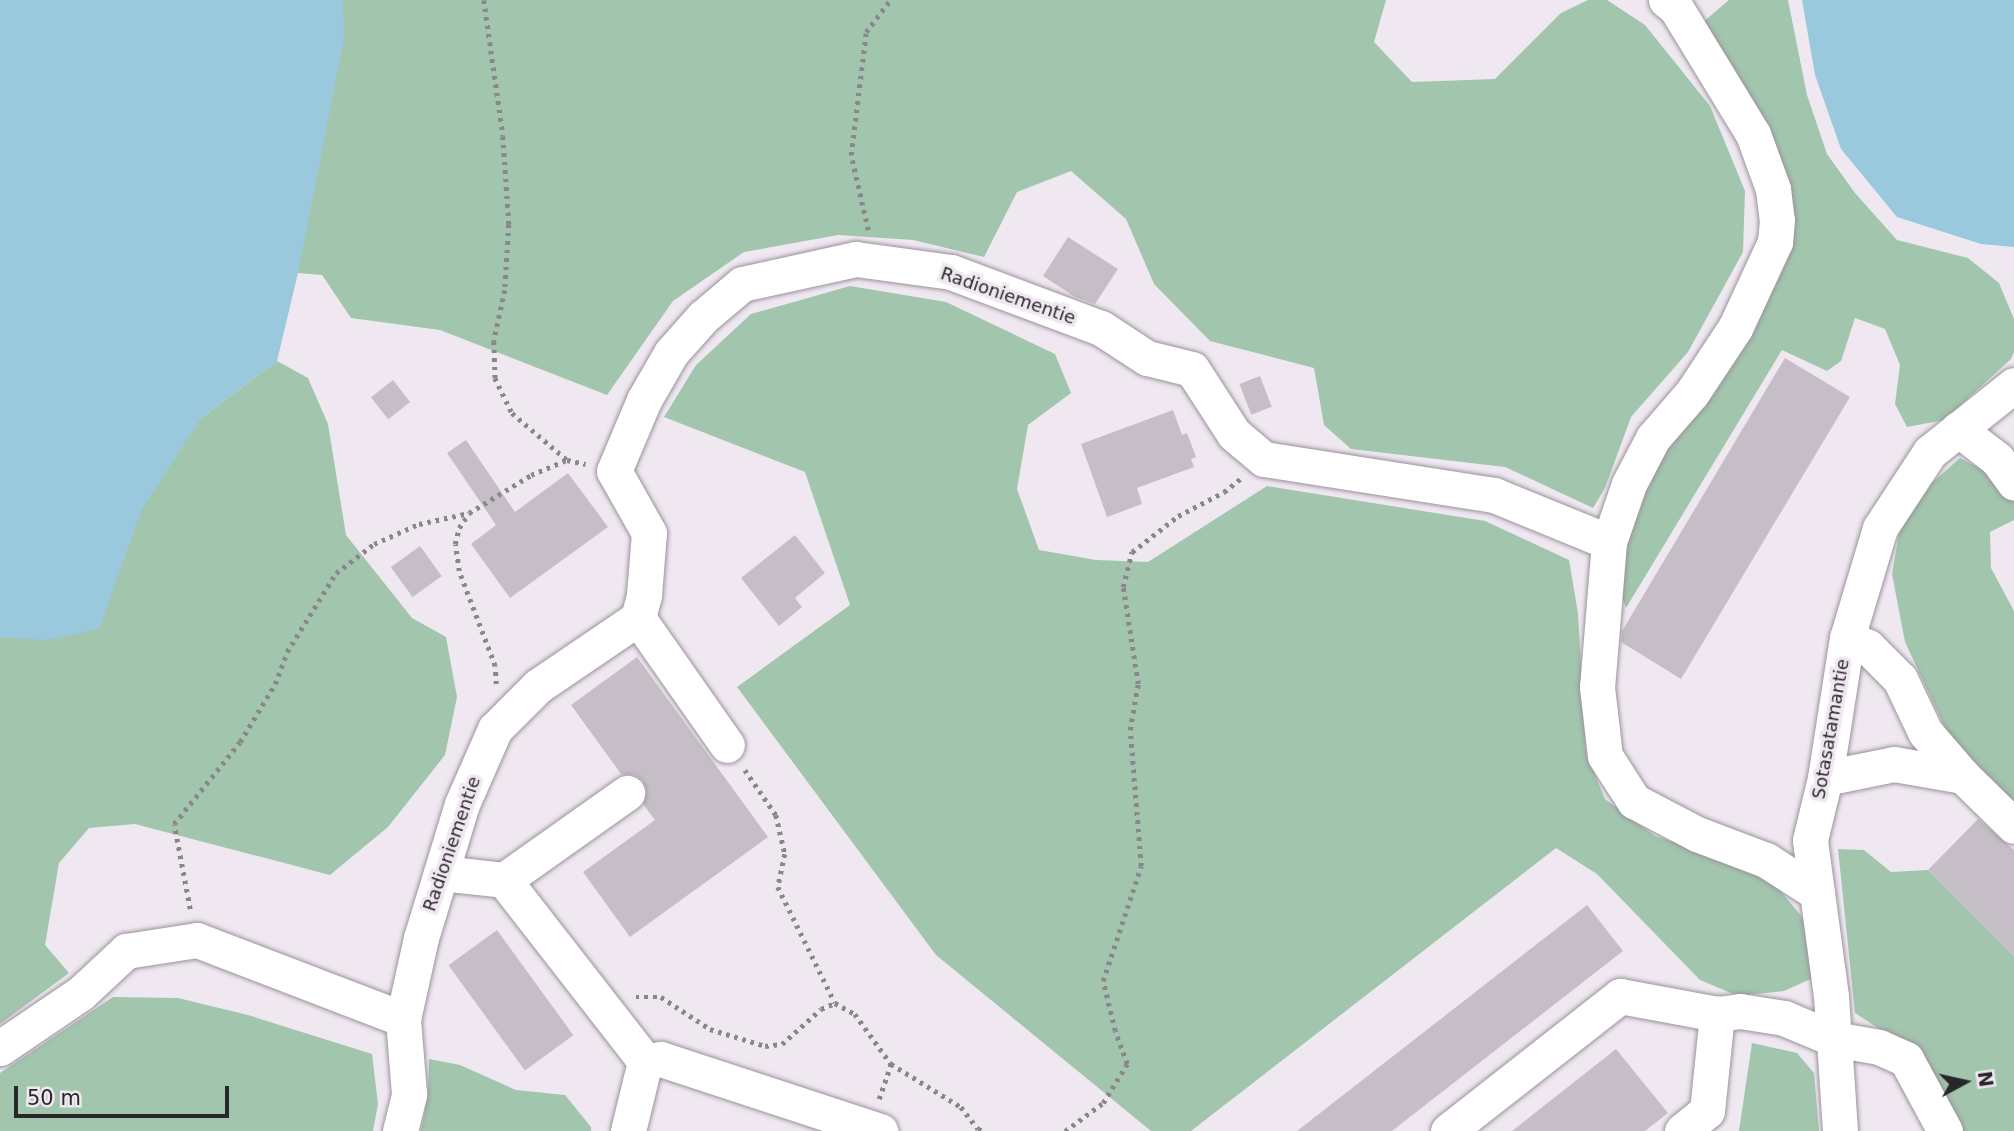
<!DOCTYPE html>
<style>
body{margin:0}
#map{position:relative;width:2014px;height:1131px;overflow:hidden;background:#f0e8f1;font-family:"DejaVu Sans",sans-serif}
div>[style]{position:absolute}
.green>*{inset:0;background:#a2c5ad}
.water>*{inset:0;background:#9ac8dc}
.building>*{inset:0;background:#c6bec7;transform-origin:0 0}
.path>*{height:4.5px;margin-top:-2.25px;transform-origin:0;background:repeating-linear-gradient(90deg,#8b868c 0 3.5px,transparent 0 8.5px)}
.roads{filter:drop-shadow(0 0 2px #9a929b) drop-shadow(0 0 2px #9a929b)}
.minor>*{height:35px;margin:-17.5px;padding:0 17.5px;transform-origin:17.5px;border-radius:17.5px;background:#fff}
span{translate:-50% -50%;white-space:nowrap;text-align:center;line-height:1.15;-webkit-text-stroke:7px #f0e8f1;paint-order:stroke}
.street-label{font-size:18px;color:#2a272b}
.north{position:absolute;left:1930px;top:1047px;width:70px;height:70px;-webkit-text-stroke:5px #f0e8f1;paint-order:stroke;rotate:82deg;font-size:19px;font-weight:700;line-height:28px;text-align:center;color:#2a272b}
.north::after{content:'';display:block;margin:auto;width:24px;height:32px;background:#2a272b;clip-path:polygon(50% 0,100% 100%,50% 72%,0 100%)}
.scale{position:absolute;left:14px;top:1086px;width:215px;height:32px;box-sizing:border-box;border:4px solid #2a272b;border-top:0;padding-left:9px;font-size:21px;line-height:24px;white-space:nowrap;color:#2a272b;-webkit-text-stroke:5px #f0e8f1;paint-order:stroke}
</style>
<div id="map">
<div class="green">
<i style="clip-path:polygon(290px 0,1386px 0,1374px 42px,1412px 82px,1495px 79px,1561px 13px,1588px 0,1607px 0,1645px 25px,1710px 106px,1745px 191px,1743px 252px,1688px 352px,1631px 417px,1605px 488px,1593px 508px,1505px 467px,1351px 449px,1324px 425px,1314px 368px,1210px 341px,1154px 284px,1126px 219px,1071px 171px,1017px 192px,984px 257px,913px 240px,838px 235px,744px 252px,673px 301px,607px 395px,440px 330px,351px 318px,322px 275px,298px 273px,276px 257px)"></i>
<i style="clip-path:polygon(1729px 0,1788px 0,1807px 95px,1827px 154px,1855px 193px,1897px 240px,1968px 258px,1999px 283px,2014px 319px,2014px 352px,2011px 359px,1944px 420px,1907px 427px,1895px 404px,1900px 365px,1885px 329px,1855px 318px,1841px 361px,1827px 371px,1782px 350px,1626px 608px,1618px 586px,1625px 525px,1651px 465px,1755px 319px,1769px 131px,1726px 55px,1702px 23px)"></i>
<i style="clip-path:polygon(850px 286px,946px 302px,1055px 354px,1071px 393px,1028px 425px,1017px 489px,1039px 550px,1096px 560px,1148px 562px,1267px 486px,1485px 521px,1569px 560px,1578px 613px,1586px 753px,1605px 799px,1655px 836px,1707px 853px,1776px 885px,1802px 917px,1811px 945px,1813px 978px,1784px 991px,1738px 996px,1700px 980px,1597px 874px,1556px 848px,1191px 1131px,1151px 1131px,936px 955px,737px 687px,850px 605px,805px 472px,664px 417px,696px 365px,751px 314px)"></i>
<i style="clip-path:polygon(277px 361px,308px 378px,328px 424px,346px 535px,412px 618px,446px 637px,457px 697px,445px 755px,388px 827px,330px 875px,135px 824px,89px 828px,59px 863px,45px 945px,69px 973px,0 1024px,0 458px,201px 418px)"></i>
<i style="clip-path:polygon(1960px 458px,1997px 477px,2014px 499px,2014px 520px,1990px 532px,1991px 568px,2014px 611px,2014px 806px,1946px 730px,1905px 642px,1892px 574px,1900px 528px,1925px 489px)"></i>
<i style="clip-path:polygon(1838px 849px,1864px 850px,1891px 872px,1928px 870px,2014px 956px,2014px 1131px,1960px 1131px,1887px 1034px,1855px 1013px)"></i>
<i style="clip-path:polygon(113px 997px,178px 998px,248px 1015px,372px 1054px,378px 1104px,373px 1131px,0 1131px,0 1073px)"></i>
<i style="clip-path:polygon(1752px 1043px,1797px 1053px,1814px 1073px,1819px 1131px,1739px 1131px)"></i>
<i style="clip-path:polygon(429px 1059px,460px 1065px,516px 1090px,565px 1095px,591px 1127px,591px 1131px,421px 1131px,428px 1095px)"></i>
</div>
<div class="water">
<i style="clip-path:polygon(0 0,343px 0,344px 39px,298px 273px,277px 361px,201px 418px,142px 509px,99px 629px,47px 640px,0 637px)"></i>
<i style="clip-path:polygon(1802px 0,2014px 0,2014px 247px,1981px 244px,1897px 217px,1841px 149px,1815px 75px)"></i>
</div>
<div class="building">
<i style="clip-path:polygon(1068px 237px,1118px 269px,1095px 304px,1075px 297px,1043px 276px)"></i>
<i style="clip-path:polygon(1785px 358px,1850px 397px,1681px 679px,1621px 642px,1622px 631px)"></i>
<i style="left:1260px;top:376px;width:33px;height:22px;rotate:69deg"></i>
<i style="left:393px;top:380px;width:28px;height:28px;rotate:52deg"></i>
<i style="clip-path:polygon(1173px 410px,1182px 435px,1187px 433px,1196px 457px,1191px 459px,1194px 467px,1137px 488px,1142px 504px,1107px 517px,1081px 444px)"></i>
<i style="clip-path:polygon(466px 440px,515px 512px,568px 473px,608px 527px,510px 598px,471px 544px,496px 525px,447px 453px)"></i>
<i style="clip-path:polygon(795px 535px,825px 573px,795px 598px,802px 607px,779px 626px,741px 578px)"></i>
<i style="left:420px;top:546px;width:37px;height:36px;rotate:54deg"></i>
<i style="clip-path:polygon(637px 657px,768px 837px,630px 937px,583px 872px,655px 820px,643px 804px,647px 792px,643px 781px,635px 775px,621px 774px,571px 705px)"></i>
<i style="clip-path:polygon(1978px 819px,2014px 850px,2014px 956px,1928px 870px)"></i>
<i style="clip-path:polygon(1587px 905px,1623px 951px,1392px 1131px,1297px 1131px)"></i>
<i style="left:497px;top:930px;width:130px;height:60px;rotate:54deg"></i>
<i style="clip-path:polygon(1616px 1049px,1668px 1113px,1645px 1131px,1512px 1131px)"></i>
</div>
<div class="path">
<i style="left:484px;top:0;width:137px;rotate:82deg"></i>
<i style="left:503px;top:136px;width:88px;rotate:86.1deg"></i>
<i style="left:509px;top:224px;width:66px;rotate:93.5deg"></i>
<i style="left:505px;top:290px;width:52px;rotate:102.2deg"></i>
<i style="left:494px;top:341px;width:37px;rotate:88deg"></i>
<i style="left:495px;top:378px;width:39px;rotate:64deg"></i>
<i style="left:512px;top:413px;width:72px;rotate:40.5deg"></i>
<i style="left:567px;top:460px;width:19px;rotate:12deg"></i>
<i style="left:868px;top:230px;width:77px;rotate:-102.8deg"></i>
<i style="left:851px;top:155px;width:124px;rotate:-83deg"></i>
<i style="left:866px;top:32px;width:40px;rotate:-53deg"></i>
<i style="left:496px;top:684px;width:18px;rotate:-93deg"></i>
<i style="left:495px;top:666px;width:102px;rotate:-110.8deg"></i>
<i style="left:459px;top:571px;width:27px;rotate:-98deg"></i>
<i style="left:455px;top:544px;width:16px;rotate:-76deg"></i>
<i style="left:459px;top:528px;width:18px;rotate:-56deg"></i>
<i style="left:469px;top:513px;width:73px;rotate:-31.5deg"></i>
<i style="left:531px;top:475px;width:39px;rotate:-23deg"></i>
<i style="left:745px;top:770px;width:55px;rotate:55.4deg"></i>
<i style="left:776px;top:815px;width:40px;rotate:77deg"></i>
<i style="left:785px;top:854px;width:34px;rotate:102deg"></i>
<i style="left:778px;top:887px;width:129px;rotate:63.8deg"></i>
<i style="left:190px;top:909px;width:86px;rotate:-100.7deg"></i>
<i style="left:174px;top:824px;width:105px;rotate:-51.2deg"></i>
<i style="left:240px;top:742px;width:68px;rotate:-58.9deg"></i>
<i style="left:275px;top:684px;width:34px;rotate:-69deg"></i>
<i style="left:287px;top:652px;width:93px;rotate:-58.2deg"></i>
<i style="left:336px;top:573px;width:48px;rotate:-37.3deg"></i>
<i style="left:374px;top:544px;width:49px;rotate:-24deg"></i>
<i style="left:419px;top:524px;width:51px;rotate:-12.4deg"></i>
<i style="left:636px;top:997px;width:25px"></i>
<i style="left:661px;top:997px;width:59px;rotate:33.1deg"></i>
<i style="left:710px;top:1029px;width:58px;rotate:17.2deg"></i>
<i style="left:765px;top:1046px;width:17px;rotate:-7deg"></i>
<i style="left:782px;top:1044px;width:52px;rotate:-41.9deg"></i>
<i style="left:821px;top:1009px;width:15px;rotate:-23deg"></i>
<i style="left:835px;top:1003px;width:23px;rotate:29deg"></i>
<i style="left:855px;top:1014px;width:62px;rotate:54.2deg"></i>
<i style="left:891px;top:1064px;width:82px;rotate:31.6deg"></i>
<i style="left:961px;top:1107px;width:28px;rotate:52deg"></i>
<i style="left:978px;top:1129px;width:6px;rotate:18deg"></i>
<i style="left:879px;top:1099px;width:37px;rotate:-71deg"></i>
<i style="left:1065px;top:1131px;width:47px;rotate:-36.4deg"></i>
<i style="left:1103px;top:1103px;width:46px;rotate:-58.4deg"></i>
<i style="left:1127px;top:1064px;width:35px;rotate:-110deg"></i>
<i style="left:1115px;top:1031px;width:51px;rotate:-103.5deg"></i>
<i style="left:1103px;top:981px;width:121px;rotate:-71.7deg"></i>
<i style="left:1141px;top:866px;width:136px;rotate:-94.6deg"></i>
<i style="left:1130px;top:730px;width:47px;rotate:-80.1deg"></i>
<i style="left:1138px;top:684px;width:98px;rotate:-98.8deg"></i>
<i style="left:1123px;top:587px;width:36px;rotate:-76deg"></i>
<i style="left:1132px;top:552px;width:58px;rotate:-38deg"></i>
<i style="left:1178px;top:516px;width:52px;rotate:-27.6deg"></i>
<i style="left:1224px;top:492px;width:22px;rotate:-39deg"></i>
</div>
<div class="roads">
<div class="minor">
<i style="left:1666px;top:0;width:13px;rotate:39deg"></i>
<i style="left:1676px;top:8px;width:148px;rotate:58.6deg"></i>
<i style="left:1753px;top:134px;width:59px;rotate:70deg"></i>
<i style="left:1773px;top:189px;width:31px;rotate:83deg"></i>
<i style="left:1777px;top:220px;width:22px;rotate:95deg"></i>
<i style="left:1775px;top:242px;width:95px;rotate:114.9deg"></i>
<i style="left:1735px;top:328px;width:78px;rotate:123.5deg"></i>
<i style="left:1692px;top:393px;width:60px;rotate:130.9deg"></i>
<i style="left:1653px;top:438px;width:52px;rotate:117.6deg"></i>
<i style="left:1629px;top:484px;width:61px;rotate:109deg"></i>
<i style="left:1609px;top:542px;width:145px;rotate:94.7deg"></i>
<i style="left:1597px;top:687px;width:69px;rotate:83.4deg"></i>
<i style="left:1605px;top:756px;width:54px;rotate:57.2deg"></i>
<i style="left:1634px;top:801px;width:71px;rotate:27.6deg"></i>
<i style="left:1697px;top:834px;width:74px;rotate:20.6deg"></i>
<i style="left:1766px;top:860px;width:61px;rotate:32.9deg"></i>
<i style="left:1958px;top:429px;width:49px;rotate:37.6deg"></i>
<i style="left:1997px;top:459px;width:29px;rotate:54deg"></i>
<i style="left:638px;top:618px;width:155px;rotate:55deg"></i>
<i style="left:1847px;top:638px;width:23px;rotate:23deg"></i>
<i style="left:1868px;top:647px;width:45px;rotate:45deg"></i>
<i style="left:1900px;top:679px;width:59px;rotate:64.7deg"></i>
<i style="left:1925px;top:732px;width:58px;rotate:49.2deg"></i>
<i style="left:1963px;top:776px;width:71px;rotate:44.4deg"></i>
<i style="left:1825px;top:778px;width:70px;rotate:-11.5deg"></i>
<i style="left:1894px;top:764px;width:70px;rotate:9.9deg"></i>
<i style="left:441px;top:873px;width:63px;rotate:6.3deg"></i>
<i style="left:504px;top:880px;width:229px;rotate:52.1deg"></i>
<i style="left:504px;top:880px;width:151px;rotate:-35.3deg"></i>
<i style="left:0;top:1048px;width:98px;rotate:-34.2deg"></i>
<i style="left:81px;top:993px;width:62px;rotate:-43deg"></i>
<i style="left:126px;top:951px;width:72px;rotate:-8.8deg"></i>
<i style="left:197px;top:940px;width:221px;rotate:21deg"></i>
<i style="left:400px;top:1131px;width:38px;rotate:-76deg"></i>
<i style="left:409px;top:1094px;width:75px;rotate:-94.6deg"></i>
<i style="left:403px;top:1019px;width:83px;rotate:-77.5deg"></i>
<i style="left:421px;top:938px;width:140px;rotate:-73deg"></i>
<i style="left:462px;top:804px;width:82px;rotate:-66.3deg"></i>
<i style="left:495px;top:729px;width:61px;rotate:-45deg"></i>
<i style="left:538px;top:686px;width:121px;rotate:-34.2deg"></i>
<i style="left:638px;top:618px;width:24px;rotate:-75deg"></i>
<i style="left:644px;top:595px;width:62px;rotate:-85.4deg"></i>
<i style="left:649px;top:533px;width:71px;rotate:-119.4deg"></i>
<i style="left:614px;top:471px;width:77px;rotate:-67.1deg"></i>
<i style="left:644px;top:400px;width:54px;rotate:-60.1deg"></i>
<i style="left:671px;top:353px;width:48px;rotate:-48.4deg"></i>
<i style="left:703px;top:317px;width:51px;rotate:-40.2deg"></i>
<i style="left:742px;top:284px;width:117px;rotate:-12.4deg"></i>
<i style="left:856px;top:259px;width:96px;rotate:7.8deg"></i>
<i style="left:951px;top:272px;width:160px;rotate:20.5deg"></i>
<i style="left:1101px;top:328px;width:55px;rotate:33.1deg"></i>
<i style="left:1147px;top:358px;width:46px;rotate:13.7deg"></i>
<i style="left:1192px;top:369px;width:77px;rotate:57.1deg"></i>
<i style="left:1234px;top:434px;width:39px;rotate:40deg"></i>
<i style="left:1264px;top:459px;width:233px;rotate:8.9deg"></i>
<i style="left:1494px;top:495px;width:124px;rotate:22.2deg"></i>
<i style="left:628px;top:1131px;width:72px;rotate:-76.3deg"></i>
<i style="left:645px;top:1061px;width:16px;rotate:-7deg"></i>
<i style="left:661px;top:1059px;width:231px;rotate:18.2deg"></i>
<i style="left:1448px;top:1131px;width:219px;rotate:-38.1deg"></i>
<i style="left:1620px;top:996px;width:99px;rotate:10.5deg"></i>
<i style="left:1717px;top:1014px;width:23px;rotate:-7deg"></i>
<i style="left:1740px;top:1011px;width:45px;rotate:9deg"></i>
<i style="left:1784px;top:1018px;width:54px;rotate:22.8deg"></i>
<i style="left:1834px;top:1039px;width:46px;rotate:10.1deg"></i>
<i style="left:1879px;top:1047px;width:30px;rotate:24deg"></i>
<i style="left:1906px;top:1059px;width:82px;rotate:61.6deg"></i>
<i style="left:1682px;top:1131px;width:32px;rotate:-39deg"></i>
<i style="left:1707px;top:1111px;width:98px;rotate:-84.1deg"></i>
<i style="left:1840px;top:1131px;width:135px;rotate:-93.8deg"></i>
<i style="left:1831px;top:996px;width:157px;rotate:-97.7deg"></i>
<i style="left:1810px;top:840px;width:64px;rotate:-76.4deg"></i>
<i style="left:1825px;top:778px;width:142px;rotate:-81.1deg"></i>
<i style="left:1847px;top:638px;width:115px;rotate:-73.3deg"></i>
<i style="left:1880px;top:528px;width:91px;rotate:-56.7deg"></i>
<i style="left:1930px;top:452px;width:107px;rotate:-38.6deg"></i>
</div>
</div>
<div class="street-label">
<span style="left:1008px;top:296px;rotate:19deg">Radioniementie</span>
<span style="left:1831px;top:729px;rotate:-80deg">Sotasatamantie</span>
<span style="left:452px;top:844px;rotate:-71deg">Radioniementie</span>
</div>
<div class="north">N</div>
<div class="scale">50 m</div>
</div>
